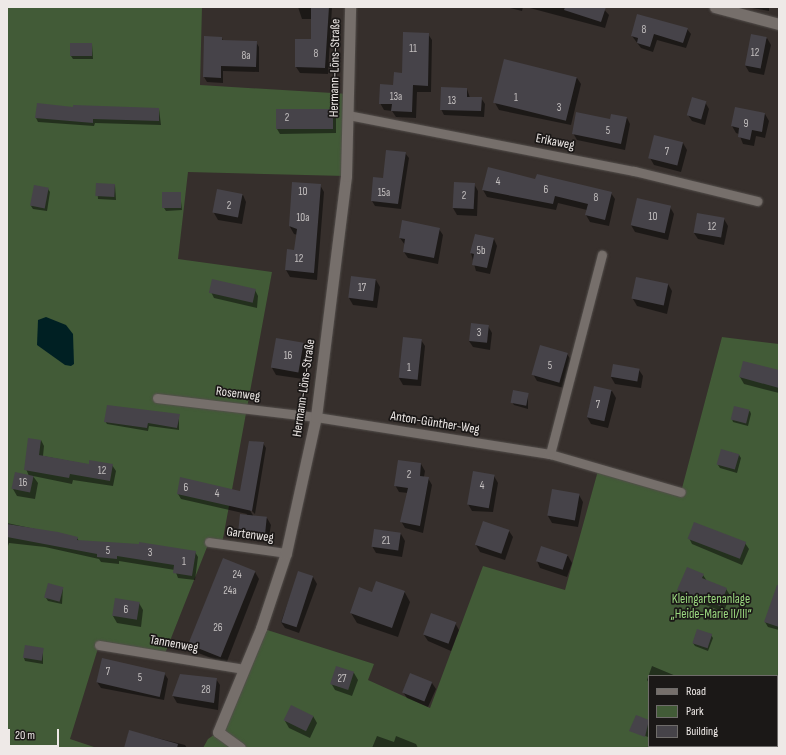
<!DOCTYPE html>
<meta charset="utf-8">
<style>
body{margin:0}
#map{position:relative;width:786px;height:755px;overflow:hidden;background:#362f2c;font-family:"Sofia Sans Condensed",sans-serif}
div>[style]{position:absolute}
.green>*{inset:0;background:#425b37}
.water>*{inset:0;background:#002023}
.shadow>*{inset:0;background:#0007}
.building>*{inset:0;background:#464349;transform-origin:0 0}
.roads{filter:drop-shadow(0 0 1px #534e4b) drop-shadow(0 0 1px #534e4b)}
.service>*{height:9px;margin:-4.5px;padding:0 4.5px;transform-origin:4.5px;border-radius:4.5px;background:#766f6b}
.minor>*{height:11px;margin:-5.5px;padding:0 5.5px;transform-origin:5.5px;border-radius:5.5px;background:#766f6b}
span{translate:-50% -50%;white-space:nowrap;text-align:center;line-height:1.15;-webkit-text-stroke:3.5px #1b1817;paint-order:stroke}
.number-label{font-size:11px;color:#c4c0c0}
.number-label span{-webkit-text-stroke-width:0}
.street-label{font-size:13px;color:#eee9e7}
.park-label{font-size:13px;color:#9ad77f}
.frame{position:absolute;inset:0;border:8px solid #eee9e7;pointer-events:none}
.legend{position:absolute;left:648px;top:675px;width:130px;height:72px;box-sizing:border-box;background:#1b1817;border:1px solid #6f6c6a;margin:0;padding:5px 7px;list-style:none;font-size:12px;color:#eee9e7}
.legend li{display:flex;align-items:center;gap:8px;height:20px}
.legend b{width:20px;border:1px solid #6f6c6a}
.scale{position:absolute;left:8px;top:729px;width:51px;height:18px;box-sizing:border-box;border:2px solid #eee9e7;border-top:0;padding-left:5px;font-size:12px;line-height:14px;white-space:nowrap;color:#eee9e7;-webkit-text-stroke:3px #1b1817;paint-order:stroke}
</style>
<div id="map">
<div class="green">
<i style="clip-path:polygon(7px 7px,202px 7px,200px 85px,349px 94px,346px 176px,188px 172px,178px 259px,272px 272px,222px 544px,209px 542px,164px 656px,99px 645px,70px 739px,97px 748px,7px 748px)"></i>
<i style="clip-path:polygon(evenodd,722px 337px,779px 344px,779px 748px,203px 748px,208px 739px,218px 732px,261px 628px,374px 664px,368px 680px,430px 708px,483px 566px,565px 590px,599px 467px,681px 492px,722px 337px,649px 676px,777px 676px,777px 746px,649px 746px,649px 676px)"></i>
</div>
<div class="water">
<i style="clip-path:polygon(46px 317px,66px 325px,73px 334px,74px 364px,71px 366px,65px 365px,37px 345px,38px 320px)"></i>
</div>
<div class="shadow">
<i style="clip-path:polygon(298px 7px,332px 7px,328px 74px,300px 73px,296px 67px,312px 40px,312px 19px,302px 19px)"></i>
<i style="clip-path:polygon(506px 7px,523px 7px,522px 11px)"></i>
<i style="clip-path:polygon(526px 7px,602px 7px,609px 15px,605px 28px)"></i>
<i style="clip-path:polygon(747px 7px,769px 7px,769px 11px)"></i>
<i style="clip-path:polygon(687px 29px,691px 34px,686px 48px,657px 40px,653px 52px,641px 48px,632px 36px)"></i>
<i style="clip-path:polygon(428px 34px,432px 40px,431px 92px,417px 92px,416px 118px,396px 117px,392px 111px,384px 110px,380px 103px,403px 74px)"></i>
<i style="clip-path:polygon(222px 38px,223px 41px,256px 42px,259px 47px,259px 72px,223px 71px,223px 83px,207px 82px,204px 77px)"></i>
<i style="clip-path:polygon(767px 38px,771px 45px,764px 75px,749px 72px,745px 65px)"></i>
<i style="clip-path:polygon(92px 44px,93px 59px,73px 59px,71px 56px)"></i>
<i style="clip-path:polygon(577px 78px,581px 84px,571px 125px,499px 110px,495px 103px)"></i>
<i style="clip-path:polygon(467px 89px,470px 98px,481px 98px,485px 104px,484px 117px,444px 115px,441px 109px)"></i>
<i style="clip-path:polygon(705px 102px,709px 109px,705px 125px,692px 121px,688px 115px)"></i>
<i style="clip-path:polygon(38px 104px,74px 108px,159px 109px,161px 125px,95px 123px,94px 126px,38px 122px,36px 118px)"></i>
<i style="clip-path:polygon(333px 110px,336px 116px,336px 133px,280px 134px,277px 129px)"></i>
<i style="clip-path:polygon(765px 114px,769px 121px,765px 138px,756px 136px,754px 146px,743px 144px,739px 134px,736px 133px,732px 126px)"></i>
<i style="clip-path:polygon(627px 118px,630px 124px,625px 150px,577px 140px,573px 133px,610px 120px)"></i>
<i style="clip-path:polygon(655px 136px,683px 143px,687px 150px,681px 172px,654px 165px,650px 158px)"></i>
<i style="clip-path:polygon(405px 153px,409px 158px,401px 209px,375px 206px,372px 201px,384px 179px)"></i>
<i style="clip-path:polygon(536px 180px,611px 193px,615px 199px,609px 226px,590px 222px,586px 215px,587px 210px,558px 203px,556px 210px,487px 197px,483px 190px)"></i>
<i style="clip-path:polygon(293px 183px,320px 185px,324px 192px,317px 280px,290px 277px,286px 270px,295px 251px,298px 235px,294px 234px,290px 227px)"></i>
<i style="clip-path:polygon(97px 184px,115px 185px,116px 200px,98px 199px)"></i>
<i style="clip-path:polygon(474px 184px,478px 191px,477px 216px,457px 215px,453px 208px)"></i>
<i style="clip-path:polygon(48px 189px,50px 192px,47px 211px,33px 209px,31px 206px)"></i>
<i style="clip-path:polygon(180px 193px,182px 210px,166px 211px,164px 208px)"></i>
<i style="clip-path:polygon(243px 195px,246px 202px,242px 224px,218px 220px,214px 213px)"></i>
<i style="clip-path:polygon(670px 207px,674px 214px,668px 240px,635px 232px,631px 225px)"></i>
<i style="clip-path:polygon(724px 219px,728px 226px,724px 245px,698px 239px,694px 233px)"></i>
<i style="clip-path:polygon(439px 229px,443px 235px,438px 264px,408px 258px,404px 252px,405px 245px,400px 238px)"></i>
<i style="clip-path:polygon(494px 239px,497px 246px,490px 274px,476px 271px,471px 253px)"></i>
<i style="clip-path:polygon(352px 277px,376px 280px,380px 287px,377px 308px,353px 305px,349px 298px)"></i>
<i style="clip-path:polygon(213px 281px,255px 290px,258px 296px,257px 308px,214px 298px,211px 292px)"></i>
<i style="clip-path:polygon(668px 284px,672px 291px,667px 314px,637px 306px,633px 299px)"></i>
<i style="clip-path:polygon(488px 326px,492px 333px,490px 350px,473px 347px,469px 341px)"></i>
<i style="clip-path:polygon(421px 340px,425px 346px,421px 386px,403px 385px,399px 378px)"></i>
<i style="clip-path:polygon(304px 344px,308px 351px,303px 379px,276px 375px,272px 368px)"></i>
<i style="clip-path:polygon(567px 354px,571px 360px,564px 388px,537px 381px,533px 374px)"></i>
<i style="clip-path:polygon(744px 362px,779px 371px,779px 393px,744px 384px,740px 377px)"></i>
<i style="clip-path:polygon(639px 370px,643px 376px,641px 388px,615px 384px,611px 377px)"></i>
<i style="clip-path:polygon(595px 387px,612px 391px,616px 398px,608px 428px,591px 424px,587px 417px)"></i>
<i style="clip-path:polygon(528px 394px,528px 409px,514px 405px,512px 402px)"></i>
<i style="clip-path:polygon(750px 411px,751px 414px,748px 426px,733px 422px,732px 419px)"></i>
<i style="clip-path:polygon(179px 415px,179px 430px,149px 426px,148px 431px,107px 424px,105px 421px)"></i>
<i style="clip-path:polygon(41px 440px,44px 446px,43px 456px,90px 465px,112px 465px,116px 471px,113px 486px,73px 480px,72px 484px,33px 476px,38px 483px,35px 499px,17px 496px,13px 489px,29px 476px,26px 469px)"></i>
<i style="clip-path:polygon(263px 443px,266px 448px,255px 514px,248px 507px,254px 517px,267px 518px,271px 525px,268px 542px,243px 538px,239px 531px,247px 514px,181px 499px,178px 494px,241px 492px)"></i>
<i style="clip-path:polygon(722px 450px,739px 455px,741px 458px,737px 473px,720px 468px,718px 465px)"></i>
<i style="clip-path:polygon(421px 464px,425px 471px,424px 477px,428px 478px,432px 485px,423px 533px,405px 528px,401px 521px,408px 493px,399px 492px,395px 485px)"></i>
<i style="clip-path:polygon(494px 476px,498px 483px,493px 512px,472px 511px,468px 504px)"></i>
<i style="clip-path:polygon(579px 495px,583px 502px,578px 527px,552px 523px,548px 516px)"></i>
<i style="clip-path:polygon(7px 523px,77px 538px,79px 541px,195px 552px,198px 557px,195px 580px,178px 578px,175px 570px,119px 561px,119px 564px,101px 562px,99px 559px,45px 547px,9px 543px,7px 549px)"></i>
<i style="clip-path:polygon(509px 531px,513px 537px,505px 560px,480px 552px,476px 545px)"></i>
<i style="clip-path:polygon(401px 534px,405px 541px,402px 557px,376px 553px,372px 546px)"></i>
<i style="clip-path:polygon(689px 538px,745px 543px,749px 549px,742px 565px,692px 544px)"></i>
<i style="clip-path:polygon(568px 556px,572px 563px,567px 577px,540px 568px,537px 561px)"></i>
<i style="clip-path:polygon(255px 572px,259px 579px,226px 664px,196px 652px,192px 645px)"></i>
<i style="clip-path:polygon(299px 572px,313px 577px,317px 584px,299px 633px,285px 628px,281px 622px)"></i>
<i style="clip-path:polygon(703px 575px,707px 581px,726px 589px,730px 595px,724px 612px,682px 596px,678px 590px)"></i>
<i style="clip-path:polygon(63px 587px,62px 604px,48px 601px,46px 598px)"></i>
<i style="clip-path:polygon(404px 591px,410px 602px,398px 637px,357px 623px,351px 613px,373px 593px)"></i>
<i style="clip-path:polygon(139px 603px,143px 610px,141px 627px,117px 623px,113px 616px)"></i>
<i style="clip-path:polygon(779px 608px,779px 630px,768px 627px,765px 622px)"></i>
<i style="clip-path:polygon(455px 623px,459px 630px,451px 651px,428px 641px,424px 635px)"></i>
<i style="clip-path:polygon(711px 635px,713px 638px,708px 651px,695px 646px,693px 643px)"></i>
<i style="clip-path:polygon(43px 649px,43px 664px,25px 661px,24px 658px)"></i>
<i style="clip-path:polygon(652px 666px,676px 676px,649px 676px,649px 683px,647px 680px)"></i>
<i style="clip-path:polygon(337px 667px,354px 673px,358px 680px,352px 696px,335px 690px,331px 683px)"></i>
<i style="clip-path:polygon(164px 673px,168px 679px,164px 700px,101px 688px,97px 682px)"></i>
<i style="clip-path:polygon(411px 674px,432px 683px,436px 689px,428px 707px,407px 698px,403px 692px)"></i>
<i style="clip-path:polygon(216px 679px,220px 685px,218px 710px,177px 703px,173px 696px)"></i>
<i style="clip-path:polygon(313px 716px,317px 723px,310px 738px,289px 728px,285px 721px)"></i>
<i style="clip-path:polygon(636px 716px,649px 721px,648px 737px,633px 731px)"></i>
<i style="clip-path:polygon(129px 731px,185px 745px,187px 748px,125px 748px)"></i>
<i style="clip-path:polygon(377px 736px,394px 742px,396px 736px,416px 744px,418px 748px,372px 748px)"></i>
<i style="clip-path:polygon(664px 746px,676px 746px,675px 748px)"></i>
</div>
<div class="building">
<i style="clip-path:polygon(311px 7px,329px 7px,325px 68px,295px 67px,295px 39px,311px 39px)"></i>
<i style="clip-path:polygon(565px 7px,606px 7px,601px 22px,564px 10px)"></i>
<i style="clip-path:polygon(637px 14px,688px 28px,683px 43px,654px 34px,650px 47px,637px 43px,638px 38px,631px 36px)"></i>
<i style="clip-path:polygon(403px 32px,429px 33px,428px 86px,413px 85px,412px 112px,391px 111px,392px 104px,379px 104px,380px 84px,393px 85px,394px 72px,402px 73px)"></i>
<i style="left:751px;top:34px;width:16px;height:32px;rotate:11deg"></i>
<i style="clip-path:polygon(204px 36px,222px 37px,222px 40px,257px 41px,256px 67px,221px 66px,221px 78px,203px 77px)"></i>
<i style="left:70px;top:43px;width:22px;height:13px"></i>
<i style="left:504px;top:59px;width:75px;height:45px;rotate:14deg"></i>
<i style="clip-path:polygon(441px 87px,467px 88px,467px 97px,482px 97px,481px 111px,440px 110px)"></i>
<i style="left:692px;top:97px;width:15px;height:19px;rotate:16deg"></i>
<i style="clip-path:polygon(37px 103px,73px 107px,73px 105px,159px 108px,159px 121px,93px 119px,93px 123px,35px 118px)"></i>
<i style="clip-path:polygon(735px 107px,765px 113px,762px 132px,752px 130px,750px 140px,738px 137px,739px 128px,731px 126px)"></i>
<i style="left:276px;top:109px;width:57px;height:20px"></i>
<i style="clip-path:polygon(576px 112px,610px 119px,611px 114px,627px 117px,621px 144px,572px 134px)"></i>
<i style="left:654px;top:135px;width:30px;height:24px;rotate:14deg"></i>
<i style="clip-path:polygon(386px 150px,406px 152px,398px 204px,371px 201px,373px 177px,383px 178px)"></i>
<i style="clip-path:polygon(488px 167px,535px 179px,537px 174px,612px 192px,605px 220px,585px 215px,588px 204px,555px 196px,553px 204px,482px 190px)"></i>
<i style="clip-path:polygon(292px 182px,321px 184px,314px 273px,285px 270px,287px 249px,294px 250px,297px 229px,289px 226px)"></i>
<i style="left:454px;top:182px;width:21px;height:26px;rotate:3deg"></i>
<i style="left:96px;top:183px;width:19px;height:13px;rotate:3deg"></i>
<i style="left:34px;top:185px;width:15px;height:21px;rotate:11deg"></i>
<i style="left:217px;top:189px;width:26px;height:24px;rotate:11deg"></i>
<i style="left:181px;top:192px;width:16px;height:19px;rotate:90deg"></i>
<i style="left:637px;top:198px;width:35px;height:28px;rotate:13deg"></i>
<i style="left:697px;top:213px;width:28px;height:20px;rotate:10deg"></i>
<i style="clip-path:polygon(402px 220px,440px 228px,434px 258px,403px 252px,405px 239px,399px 238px)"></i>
<i style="clip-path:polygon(475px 234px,494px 238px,487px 268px,472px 265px,474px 254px,470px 253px)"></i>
<i style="left:351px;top:276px;width:25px;height:22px;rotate:7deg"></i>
<i style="left:636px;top:277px;width:33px;height:22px;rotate:12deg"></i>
<i style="left:212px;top:279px;width:45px;height:14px;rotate:13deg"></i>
<i style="left:471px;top:323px;width:18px;height:18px;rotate:6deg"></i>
<i style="left:403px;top:337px;width:19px;height:41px;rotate:6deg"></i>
<i style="left:276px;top:338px;width:28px;height:30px;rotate:10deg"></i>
<i style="left:540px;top:345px;width:29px;height:31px;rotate:16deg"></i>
<i style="clip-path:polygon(743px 361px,779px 370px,779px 388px,739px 377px)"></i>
<i style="left:613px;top:364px;width:27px;height:13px;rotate:10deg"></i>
<i style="left:594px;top:386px;width:18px;height:32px;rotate:13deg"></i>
<i style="left:513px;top:390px;width:16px;height:13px;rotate:11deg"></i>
<i style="clip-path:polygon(107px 405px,180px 414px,177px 428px,148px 423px,147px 428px,104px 422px)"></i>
<i style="left:734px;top:406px;width:16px;height:14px;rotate:14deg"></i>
<i style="clip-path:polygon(28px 438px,41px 440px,39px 455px,89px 464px,89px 460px,113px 464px,110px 481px,70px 474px,69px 478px,24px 470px)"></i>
<i style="clip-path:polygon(249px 441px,264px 442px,252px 511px,177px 494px,180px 477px,240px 491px)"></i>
<i style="left:721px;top:449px;width:19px;height:16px;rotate:16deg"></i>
<i style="clip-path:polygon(398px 460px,421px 463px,420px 476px,429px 477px,420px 526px,400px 522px,408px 488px,394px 486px)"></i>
<i style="left:473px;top:471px;width:22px;height:34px;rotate:10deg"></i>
<i style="left:15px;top:472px;width:19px;height:17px;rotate:12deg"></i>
<i style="left:552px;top:489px;width:28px;height:27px;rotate:10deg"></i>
<i style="left:240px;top:514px;width:27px;height:18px;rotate:6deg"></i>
<i style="left:483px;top:521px;width:28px;height:25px;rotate:19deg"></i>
<i style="left:694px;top:522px;width:56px;height:18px;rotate:21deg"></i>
<i style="clip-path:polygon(7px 524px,58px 532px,78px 537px,77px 540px,139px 544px,139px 542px,196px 551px,192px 576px,173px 573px,174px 565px,117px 556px,117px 559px,97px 557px,97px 554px,7px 537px)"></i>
<i style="left:374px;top:529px;width:27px;height:18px;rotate:8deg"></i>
<i style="left:541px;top:546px;width:28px;height:16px;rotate:18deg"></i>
<i style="left:223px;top:558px;width:35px;height:93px;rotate:22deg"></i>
<i style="clip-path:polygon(687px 567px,704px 574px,702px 578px,727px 588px,720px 606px,677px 590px)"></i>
<i style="left:298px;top:571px;width:16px;height:54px;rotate:18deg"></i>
<i style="clip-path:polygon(376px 581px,405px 591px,392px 628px,350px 613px,359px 587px,372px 592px)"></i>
<i style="left:48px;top:583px;width:16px;height:15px;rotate:15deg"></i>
<i style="clip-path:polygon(777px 585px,779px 585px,779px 627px,764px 622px)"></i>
<i style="left:115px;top:598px;width:25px;height:18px;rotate:9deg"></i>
<i style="left:431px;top:613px;width:27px;height:23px;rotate:20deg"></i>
<i style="left:697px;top:629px;width:16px;height:15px;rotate:18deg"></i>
<i style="left:25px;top:645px;width:19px;height:13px;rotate:9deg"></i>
<i style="left:102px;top:658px;width:65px;height:25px;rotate:13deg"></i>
<i style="left:336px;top:666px;width:19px;height:19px;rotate:18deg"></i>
<i style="left:410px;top:673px;width:24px;height:21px;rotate:22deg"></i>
<i style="clip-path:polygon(180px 674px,217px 678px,214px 703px,172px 696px)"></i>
<i style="left:291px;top:705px;width:25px;height:17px;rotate:26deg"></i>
<i style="clip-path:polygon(636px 715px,649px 720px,645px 737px,629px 731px)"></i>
<i style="clip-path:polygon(129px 730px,178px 744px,177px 748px,124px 748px)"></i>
</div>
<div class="roads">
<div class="service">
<i style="left:348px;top:115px;width:291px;rotate:11.1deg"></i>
<i style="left:634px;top:171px;width:127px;rotate:13.7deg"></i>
<i style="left:157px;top:398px;width:160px;rotate:6.8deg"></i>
<i style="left:316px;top:417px;width:237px;rotate:9deg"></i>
<i style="left:550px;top:454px;width:136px;rotate:16.2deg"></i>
<i style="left:550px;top:454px;width:206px;rotate:-75.4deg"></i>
<i style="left:209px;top:542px;width:78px;rotate:8.1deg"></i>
<i style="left:99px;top:645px;width:147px;rotate:9.4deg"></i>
</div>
<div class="minor">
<i style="left:715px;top:7px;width:66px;rotate:14.9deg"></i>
<i style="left:240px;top:748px;width:27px;rotate:-144deg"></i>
<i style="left:218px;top:732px;width:113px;rotate:-67.5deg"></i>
<i style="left:261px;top:628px;width:79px;rotate:-71.6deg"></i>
<i style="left:286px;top:553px;width:139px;rotate:-77.6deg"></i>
<i style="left:316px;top:417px;width:243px;rotate:-82.9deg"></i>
<i style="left:346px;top:176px;width:169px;rotate:-88.6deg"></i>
</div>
</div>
<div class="number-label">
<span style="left:644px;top:30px">8</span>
<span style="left:413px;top:49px">11</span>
<span style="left:755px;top:53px">12</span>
<span style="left:316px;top:54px">8</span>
<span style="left:246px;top:56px">8a</span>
<span style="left:396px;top:97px">13a</span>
<span style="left:516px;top:98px">1</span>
<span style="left:452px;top:101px">13</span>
<span style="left:559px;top:108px">3</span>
<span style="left:287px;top:118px">2</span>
<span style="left:746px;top:124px">9</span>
<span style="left:608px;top:131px">5</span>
<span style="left:667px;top:152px">7</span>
<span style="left:498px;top:182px">4</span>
<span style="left:546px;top:190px">6</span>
<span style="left:303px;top:192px">10</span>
<span style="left:384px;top:193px">15a</span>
<span style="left:464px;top:196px">2</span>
<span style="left:596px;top:198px">8</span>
<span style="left:229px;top:206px">2</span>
<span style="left:653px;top:217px">10</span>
<span style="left:303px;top:218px">10a</span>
<span style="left:712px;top:227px">12</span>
<span style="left:481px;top:251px">5b</span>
<span style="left:299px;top:259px">12</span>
<span style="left:362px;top:288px">17</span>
<span style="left:479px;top:333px">3</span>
<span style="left:288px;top:356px">16</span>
<span style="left:550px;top:366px">5</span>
<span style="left:409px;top:368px">1</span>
<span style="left:598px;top:405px">7</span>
<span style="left:102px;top:471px">12</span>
<span style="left:409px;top:475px">2</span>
<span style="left:23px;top:483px">16</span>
<span style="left:482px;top:486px">4</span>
<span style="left:186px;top:488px">6</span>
<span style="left:217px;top:494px">4</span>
<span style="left:386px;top:541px">21</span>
<span style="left:108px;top:551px">5</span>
<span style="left:150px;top:553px">3</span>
<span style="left:184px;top:562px">1</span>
<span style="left:237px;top:575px">24</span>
<span style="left:230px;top:591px">24a</span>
<span style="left:126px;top:610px">6</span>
<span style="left:218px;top:628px">26</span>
<span style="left:108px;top:672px">7</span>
<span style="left:140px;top:678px">5</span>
<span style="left:342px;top:679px">27</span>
<span style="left:206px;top:690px">28</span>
</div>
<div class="street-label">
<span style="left:335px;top:68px;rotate:-89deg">Hermann-Löns-Straße</span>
<span style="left:555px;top:142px;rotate:11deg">Erikaweg</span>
<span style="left:304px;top:388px;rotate:-82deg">Hermann-Löns-Straße</span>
<span style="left:238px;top:394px;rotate:7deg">Rosenweg</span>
<span style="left:435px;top:423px;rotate:9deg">Anton-Günther-Weg</span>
<span style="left:250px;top:535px;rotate:8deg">Gartenweg</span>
<span style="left:174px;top:644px;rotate:10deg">Tannenweg</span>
</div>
<div class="park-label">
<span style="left:711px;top:607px">Kleingartenanlage<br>„Heide-Marie II/III“</span>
</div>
<div class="frame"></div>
<ul class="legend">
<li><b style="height:5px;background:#766f6b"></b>Road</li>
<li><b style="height:11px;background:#425b37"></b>Park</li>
<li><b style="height:11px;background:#464349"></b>Building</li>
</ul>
<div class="scale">20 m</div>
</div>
